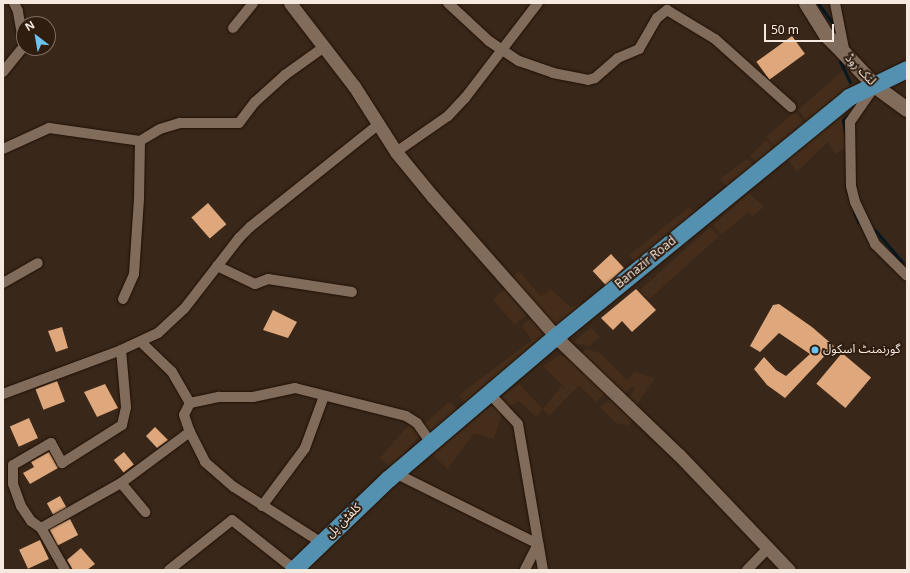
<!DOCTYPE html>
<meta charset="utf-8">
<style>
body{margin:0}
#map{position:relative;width:910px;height:573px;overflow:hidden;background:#392719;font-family:Georgia,"Noto Sans Arabic",serif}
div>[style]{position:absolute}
.built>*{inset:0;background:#442d1a;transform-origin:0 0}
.stream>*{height:3px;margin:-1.5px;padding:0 1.5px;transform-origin:1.5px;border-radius:1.5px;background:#041924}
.building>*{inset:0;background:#dea77c;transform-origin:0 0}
.roads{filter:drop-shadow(0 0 1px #201004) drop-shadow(0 0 1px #201004)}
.minor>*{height:10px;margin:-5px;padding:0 5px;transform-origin:5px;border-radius:5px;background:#816c5c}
.tertiary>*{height:13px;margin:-6.5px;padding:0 6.5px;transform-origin:6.5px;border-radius:6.5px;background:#816c5c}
.secondary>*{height:15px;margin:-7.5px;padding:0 7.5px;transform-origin:7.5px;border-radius:7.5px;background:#816c5c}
.trunk>*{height:17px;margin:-8.5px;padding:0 8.5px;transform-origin:8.5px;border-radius:8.5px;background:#5490af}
.dots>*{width:11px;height:11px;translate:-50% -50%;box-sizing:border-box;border:2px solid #2f1d10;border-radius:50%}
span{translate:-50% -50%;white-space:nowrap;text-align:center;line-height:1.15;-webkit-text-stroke:4px #2f1d10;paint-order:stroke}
.street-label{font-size:12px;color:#f6e9e0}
.poi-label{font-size:12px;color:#f6e9e0}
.left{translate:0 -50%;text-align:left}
.frame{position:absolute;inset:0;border:4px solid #f6e9e0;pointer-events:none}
.north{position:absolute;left:16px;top:16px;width:40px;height:40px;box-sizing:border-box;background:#2f1d10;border:1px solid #7f6f63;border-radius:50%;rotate:329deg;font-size:11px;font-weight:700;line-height:16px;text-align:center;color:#f6e9e0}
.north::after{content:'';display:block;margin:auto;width:14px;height:18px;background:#6cc3f2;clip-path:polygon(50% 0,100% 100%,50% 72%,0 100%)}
.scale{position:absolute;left:764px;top:24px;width:70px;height:18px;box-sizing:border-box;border:2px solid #f6e9e0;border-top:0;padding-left:5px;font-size:12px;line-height:14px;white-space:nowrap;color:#f6e9e0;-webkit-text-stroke:3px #2f1d10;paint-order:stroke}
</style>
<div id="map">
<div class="built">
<i style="clip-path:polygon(843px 70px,850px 79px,848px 88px,808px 123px,798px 110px)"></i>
<i style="left:795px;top:112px;width:16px;height:38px;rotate:50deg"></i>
<i style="clip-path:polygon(841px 115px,846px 148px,835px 154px,828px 142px,797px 172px,788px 160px)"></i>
<i style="left:766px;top:140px;width:14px;height:23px;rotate:45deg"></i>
<i style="clip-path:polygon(747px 159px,756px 167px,729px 189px,720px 179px)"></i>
<i style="clip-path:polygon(749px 193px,764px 207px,752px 217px,749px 212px,721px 235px,713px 225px)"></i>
<i style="clip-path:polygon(689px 207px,698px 215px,638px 266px,629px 255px)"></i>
<i style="left:710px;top:227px;width:13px;height:94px;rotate:48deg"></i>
<i style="clip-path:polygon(519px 271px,541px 296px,551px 289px,571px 308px,582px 302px,584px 304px,563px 328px,550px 321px,510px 279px)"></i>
<i style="left:505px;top:289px;width:34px;height:16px;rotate:50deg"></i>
<i style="clip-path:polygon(531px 318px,549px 341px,466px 404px,459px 395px,532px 340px,522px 326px)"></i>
<i style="clip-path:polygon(591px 327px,600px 337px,590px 346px,573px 343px)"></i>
<i style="clip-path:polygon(587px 349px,600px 353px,627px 380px,634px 372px,655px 378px,636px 406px,627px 400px,635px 389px,633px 386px,622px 396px,580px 354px)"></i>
<i style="clip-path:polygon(560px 355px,572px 360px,605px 393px,596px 402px,579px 385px,549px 416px,543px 409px,536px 417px,519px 401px,507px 407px,500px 398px,519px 384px,543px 409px,561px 386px,566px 389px,543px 366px)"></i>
<i style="clip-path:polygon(609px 399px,632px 419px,629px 426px,616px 423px,600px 407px)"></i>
<i style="left:450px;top:401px;width:13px;height:39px;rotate:48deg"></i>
<i style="clip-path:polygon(491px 406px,503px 410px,494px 439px,474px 433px,448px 469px,432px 455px)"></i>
<i style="left:411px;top:423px;width:15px;height:47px;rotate:42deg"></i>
</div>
<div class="stream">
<i style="left:818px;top:3px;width:31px;rotate:54deg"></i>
<i style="left:840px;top:61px;width:23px;rotate:65deg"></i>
<i style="left:846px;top:136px;width:16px;rotate:-101deg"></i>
<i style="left:843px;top:120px;width:6px;rotate:-45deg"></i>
<i style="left:846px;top:185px;width:12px;rotate:76deg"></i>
<i style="left:854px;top:212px;width:11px;rotate:68deg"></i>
<i style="left:875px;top:230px;width:43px;rotate:49.7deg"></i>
</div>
<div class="building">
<i style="left:792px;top:36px;width:22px;height:44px;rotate:54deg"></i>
<i style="left:208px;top:203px;width:28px;height:22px;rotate:49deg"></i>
<i style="left:611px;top:254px;width:19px;height:25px;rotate:47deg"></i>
<i style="clip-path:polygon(636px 289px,656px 310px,632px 332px,622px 321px,613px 330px,601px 318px)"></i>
<i style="clip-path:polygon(779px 304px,812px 327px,834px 346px,785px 398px,767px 385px,754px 369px,764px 357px,776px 370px,786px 376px,810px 354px,779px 333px,760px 352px,750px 346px,773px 305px)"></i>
<i style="clip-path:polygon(273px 310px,297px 322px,288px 338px,263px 330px)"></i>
<i style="clip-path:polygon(62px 327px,68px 348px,56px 352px,48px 331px)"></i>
<i style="left:842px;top:353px;width:38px;height:40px;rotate:40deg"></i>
<i style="left:57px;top:381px;width:22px;height:23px;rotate:69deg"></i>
<i style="clip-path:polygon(105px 384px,118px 408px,97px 417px,84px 392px)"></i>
<i style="left:29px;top:418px;width:22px;height:21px;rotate:66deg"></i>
<i style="clip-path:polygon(155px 427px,168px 440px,157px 448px,146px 436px)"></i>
<i style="clip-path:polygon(49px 452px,58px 468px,30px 484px,23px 473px,34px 467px,31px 462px)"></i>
<i style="left:124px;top:452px;width:16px;height:13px;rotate:52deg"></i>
<i style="left:60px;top:496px;width:13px;height:15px;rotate:61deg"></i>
<i style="left:70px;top:519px;width:18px;height:23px;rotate:63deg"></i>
<i style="left:40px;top:540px;width:21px;height:23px;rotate:65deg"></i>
<i style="clip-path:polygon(81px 548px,95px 564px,87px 570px,73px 570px,67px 560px)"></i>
</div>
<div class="roads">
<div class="minor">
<i style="left:448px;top:3px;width:56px;rotate:42.8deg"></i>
<i style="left:489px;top:41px;width:36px;rotate:34deg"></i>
<i style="left:519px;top:61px;width:36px;rotate:19deg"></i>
<i style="left:553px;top:73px;width:36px;rotate:11deg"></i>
<i style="left:588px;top:80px;width:7px;rotate:-16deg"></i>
<i style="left:595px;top:78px;width:30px;rotate:-41deg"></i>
<i style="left:618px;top:58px;width:23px;rotate:-23deg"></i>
<i style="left:639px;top:49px;width:36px;rotate:-60deg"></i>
<i style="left:657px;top:18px;width:13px;rotate:-39deg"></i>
<i style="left:667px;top:10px;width:56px;rotate:31.1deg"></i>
<i style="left:715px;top:39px;width:102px;rotate:41.8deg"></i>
<i style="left:835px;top:3px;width:52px;rotate:78.9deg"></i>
<i style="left:233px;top:28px;width:32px;rotate:-51deg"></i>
<i style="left:3px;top:72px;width:33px;rotate:-51deg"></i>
<i style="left:24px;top:46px;width:36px;rotate:-100deg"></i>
<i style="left:18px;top:11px;width:9px;rotate:-117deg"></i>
<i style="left:875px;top:86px;width:44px;rotate:124.8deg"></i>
<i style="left:850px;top:122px;width:64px;rotate:89.1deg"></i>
<i style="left:851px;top:186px;width:16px;rotate:76deg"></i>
<i style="left:855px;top:202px;width:47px;rotate:64.5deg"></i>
<i style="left:875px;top:244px;width:45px;rotate:45deg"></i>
<i style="left:3px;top:149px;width:51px;rotate:-24.5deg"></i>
<i style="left:49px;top:128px;width:92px;rotate:8.1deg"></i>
<i style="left:396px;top:152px;width:63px;rotate:-34.7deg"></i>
<i style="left:448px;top:116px;width:25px;rotate:-47deg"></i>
<i style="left:465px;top:98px;width:120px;rotate:-52.5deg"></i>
<i style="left:217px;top:266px;width:42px;rotate:25.3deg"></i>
<i style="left:255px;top:284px;width:14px;rotate:-21deg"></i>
<i style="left:268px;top:279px;width:85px;rotate:8.8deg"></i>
<i style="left:3px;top:283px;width:40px;rotate:-29.7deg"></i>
<i style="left:123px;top:299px;width:27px;rotate:-66deg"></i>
<i style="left:134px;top:274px;width:75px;rotate:-86.2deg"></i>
<i style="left:139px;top:199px;width:58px;rotate:-89deg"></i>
<i style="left:140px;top:141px;width:23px;rotate:-31deg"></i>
<i style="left:160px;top:129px;width:21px;rotate:-17deg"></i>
<i style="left:180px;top:123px;width:59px"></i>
<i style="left:239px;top:123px;width:26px;rotate:-53deg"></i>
<i style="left:255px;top:102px;width:40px;rotate:-42deg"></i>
<i style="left:285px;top:75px;width:48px;rotate:-35.7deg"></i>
<i style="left:141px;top:342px;width:43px;rotate:44.1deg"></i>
<i style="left:172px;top:372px;width:36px;rotate:60deg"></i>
<i style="left:190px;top:403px;width:13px;rotate:117deg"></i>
<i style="left:184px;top:415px;width:18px;rotate:71deg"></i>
<i style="left:489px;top:393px;width:42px;rotate:46.9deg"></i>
<i style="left:518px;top:424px;width:148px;rotate:80.3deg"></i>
<i style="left:3px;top:394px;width:126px;rotate:-20.4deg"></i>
<i style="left:121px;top:350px;width:41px;rotate:-24.7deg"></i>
<i style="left:158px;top:333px;width:35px;rotate:-43deg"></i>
<i style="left:184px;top:309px;width:90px;rotate:-52.2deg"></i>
<i style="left:239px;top:238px;width:16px;rotate:-45deg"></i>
<i style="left:250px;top:227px;width:164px;rotate:-38.6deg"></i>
<i style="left:190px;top:403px;width:30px;rotate:-12deg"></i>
<i style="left:219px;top:397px;width:34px"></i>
<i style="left:253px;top:397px;width:43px;rotate:-12.1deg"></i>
<i style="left:295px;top:388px;width:114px;rotate:14.2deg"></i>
<i style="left:406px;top:416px;width:13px;rotate:32deg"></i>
<i style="left:417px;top:423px;width:24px;rotate:55deg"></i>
<i style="left:395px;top:473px;width:160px;rotate:26.4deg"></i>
<i style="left:538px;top:544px;width:29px;rotate:117deg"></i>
<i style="left:121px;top:483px;width:86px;rotate:-36.5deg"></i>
<i style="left:190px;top:432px;width:34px;rotate:63deg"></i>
<i style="left:205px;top:462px;width:38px;rotate:41deg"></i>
<i style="left:234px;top:487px;width:104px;rotate:32.5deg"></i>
<i style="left:262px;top:506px;width:72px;rotate:-53.4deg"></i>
<i style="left:305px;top:448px;width:55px;rotate:-69.9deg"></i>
<i style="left:41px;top:528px;width:12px;rotate:-145deg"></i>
<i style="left:31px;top:521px;width:18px;rotate:-124deg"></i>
<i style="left:21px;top:506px;width:23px;rotate:-110deg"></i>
<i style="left:13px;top:484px;width:19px;rotate:-90deg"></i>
<i style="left:13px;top:465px;width:44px;rotate:-30.1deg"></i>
<i style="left:51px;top:443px;width:23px;rotate:61deg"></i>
<i style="left:62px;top:463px;width:71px;rotate:-32.3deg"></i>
<i style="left:122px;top:425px;width:18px;rotate:-77deg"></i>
<i style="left:126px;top:407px;width:57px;rotate:-95deg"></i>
<i style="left:65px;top:570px;width:48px;rotate:-119.7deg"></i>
<i style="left:41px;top:528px;width:92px;rotate:-29.4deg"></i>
<i style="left:121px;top:483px;width:38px;rotate:50deg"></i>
<i style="left:169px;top:570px;width:80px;rotate:-38.4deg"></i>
<i style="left:232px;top:520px;width:79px;rotate:38.3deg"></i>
<i style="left:747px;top:570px;width:30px;rotate:-46deg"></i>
</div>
<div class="tertiary">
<i style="left:290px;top:3px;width:105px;rotate:52.4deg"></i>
<i style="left:354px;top:86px;width:78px;rotate:57.5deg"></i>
<i style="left:396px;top:152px;width:58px;rotate:50.6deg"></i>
<i style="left:433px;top:197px;width:192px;rotate:48.6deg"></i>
<i style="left:560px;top:341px;width:165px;rotate:43.8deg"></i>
<i style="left:679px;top:455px;width:159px;rotate:46.3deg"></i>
</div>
<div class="secondary">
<i style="left:806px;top:3px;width:38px;rotate:58deg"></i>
<i style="left:826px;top:35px;width:23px;rotate:45deg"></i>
<i style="left:842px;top:51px;width:48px;rotate:46.7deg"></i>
<i style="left:875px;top:86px;width:39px;rotate:36deg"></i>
</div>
<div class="trunk">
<i style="left:293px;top:570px;width:132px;rotate:-43.8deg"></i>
<i style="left:388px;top:479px;width:221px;rotate:-40.4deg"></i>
<i style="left:556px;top:336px;width:378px;rotate:-39.2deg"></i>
<i style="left:849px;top:97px;width:64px;rotate:-25.8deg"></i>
</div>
</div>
<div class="dots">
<i style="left:815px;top:350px;background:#6cc3f2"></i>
</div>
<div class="street-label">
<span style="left:860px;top:70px;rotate:46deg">لنک روڈ</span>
<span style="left:646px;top:263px;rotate:-39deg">Banazir Road</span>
<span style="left:344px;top:521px;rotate:-44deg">کلفٹن پل</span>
</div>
<div class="poi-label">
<span class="left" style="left:823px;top:350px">گورنمنٹ اسکول</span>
</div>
<div class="frame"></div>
<div class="north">N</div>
<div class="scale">50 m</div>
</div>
